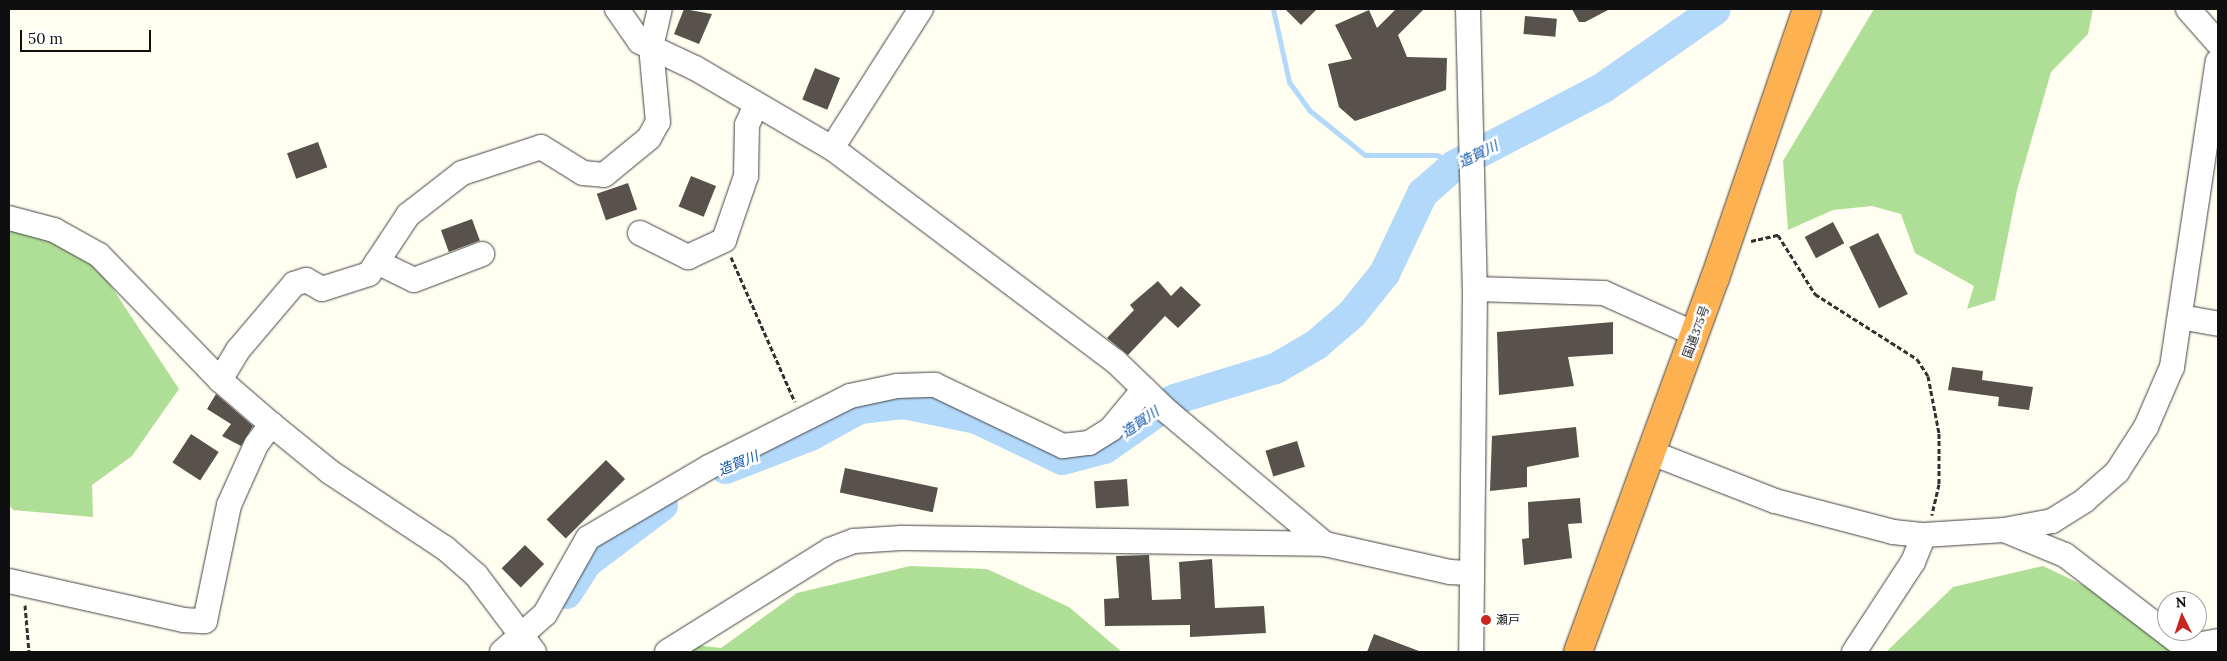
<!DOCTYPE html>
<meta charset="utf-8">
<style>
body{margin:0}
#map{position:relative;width:2227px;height:661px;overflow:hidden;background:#fffef1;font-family:Lora,"Noto Sans JP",serif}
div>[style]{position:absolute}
.forest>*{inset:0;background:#afde96}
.stream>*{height:5px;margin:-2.5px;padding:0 2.5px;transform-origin:2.5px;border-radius:2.5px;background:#b2d8fa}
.river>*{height:31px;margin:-15.5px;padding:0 15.5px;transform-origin:15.5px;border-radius:15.5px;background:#b2d8fa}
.building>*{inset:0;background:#59514b;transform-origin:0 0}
.path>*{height:3px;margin-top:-1.5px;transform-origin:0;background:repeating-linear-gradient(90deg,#313131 0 5px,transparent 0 7.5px)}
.roads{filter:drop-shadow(0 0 1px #424242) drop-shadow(0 0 1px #424242)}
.minor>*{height:24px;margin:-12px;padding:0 12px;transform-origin:12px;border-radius:12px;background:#fff}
.highway>*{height:28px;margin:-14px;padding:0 14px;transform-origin:14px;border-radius:14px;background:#fdb151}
.dots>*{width:14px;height:14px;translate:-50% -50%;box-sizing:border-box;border:2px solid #fff;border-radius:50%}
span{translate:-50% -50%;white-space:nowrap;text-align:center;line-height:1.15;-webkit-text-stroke:5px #fff;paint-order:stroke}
.street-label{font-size:12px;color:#0f0f0f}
.poi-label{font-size:12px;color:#0f0f0f}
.left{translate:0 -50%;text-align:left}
.water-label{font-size:14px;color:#0f56aa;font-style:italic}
.frame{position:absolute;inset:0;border:10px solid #0f0f0f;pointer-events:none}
.north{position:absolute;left:2157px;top:591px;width:50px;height:50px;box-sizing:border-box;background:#fff;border:1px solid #9f9f9f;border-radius:50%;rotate:356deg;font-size:14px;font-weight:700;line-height:20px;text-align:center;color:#0f0f0f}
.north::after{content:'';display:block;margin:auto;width:18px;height:22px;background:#c9271d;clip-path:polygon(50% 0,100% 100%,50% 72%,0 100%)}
.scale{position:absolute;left:20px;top:30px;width:131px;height:22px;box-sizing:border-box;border:2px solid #0f0f0f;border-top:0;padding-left:6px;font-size:15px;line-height:18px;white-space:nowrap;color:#0f0f0f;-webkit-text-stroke:4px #fff;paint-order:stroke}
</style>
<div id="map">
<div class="forest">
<i style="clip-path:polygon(1874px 9px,2093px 9px,2088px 34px,2051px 72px,2017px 190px,1995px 300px,1967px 309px,1974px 286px,1915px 253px,1901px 214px,1872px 206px,1833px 210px,1788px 230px,1783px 161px)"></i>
<i style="clip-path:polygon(9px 225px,92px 257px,179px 389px,132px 456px,92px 485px,93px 517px,13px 510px,9px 505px)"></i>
<i style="clip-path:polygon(910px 566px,987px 569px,1069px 607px,1122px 652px,665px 652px,677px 643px,721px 648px,797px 593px)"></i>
<i style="clip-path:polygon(2043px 566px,2087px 587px,2174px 652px,1886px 652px,1953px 587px)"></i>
</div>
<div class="stream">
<i style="left:1273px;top:9px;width:75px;rotate:77.6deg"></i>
<i style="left:1289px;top:82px;width:34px;rotate:54deg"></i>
<i style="left:1309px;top:110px;width:72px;rotate:38.8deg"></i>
<i style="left:1365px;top:155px;width:72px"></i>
<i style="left:1437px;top:155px;width:20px;rotate:30deg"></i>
</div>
<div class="river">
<i style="left:725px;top:468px;width:93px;rotate:-21.3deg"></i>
<i style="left:812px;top:434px;width:54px;rotate:-29deg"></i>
<i style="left:859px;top:408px;width:44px;rotate:-6.5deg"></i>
<i style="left:903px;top:403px;width:75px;rotate:11.6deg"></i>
<i style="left:976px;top:418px;width:95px;rotate:25.5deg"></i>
<i style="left:1062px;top:459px;width:43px;rotate:-14.7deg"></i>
<i style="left:1104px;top:448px;width:85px;rotate:-35deg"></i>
<i style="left:1174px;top:399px;width:106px;rotate:-17.1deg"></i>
<i style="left:1275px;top:368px;width:48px;rotate:-30.3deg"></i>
<i style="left:1316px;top:344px;width:46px;rotate:-40.6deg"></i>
<i style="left:1351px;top:314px;width:53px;rotate:-51.2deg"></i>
<i style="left:1384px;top:273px;width:89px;rotate:-64.6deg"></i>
<i style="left:1422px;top:193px;width:43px;rotate:-41.2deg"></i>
<i style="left:1454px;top:165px;width:168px;rotate:-27.6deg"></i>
<i style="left:1603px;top:87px;width:136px;rotate:-34.9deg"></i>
<i style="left:566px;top:593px;width:37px;rotate:-57deg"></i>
<i style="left:586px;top:562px;width:95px;rotate:-36.9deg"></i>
</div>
<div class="building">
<i style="clip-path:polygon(684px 9px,712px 14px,699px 44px,674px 34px)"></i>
<i style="clip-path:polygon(1285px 9px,1317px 9px,1301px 25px)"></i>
<i style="clip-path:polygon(1396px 9px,1424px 9px,1398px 35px,1407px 57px,1447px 58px,1446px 90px,1355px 121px,1339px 107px,1328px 64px,1352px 59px,1335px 25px,1369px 10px,1377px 28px)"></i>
<i style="clip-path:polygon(1572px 9px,1610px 9px,1585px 22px,1579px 22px)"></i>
<i style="left:1525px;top:16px;width:32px;height:18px;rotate:5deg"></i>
<i style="left:815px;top:68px;width:27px;height:34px;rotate:22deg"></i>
<i style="left:318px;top:142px;width:27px;height:33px;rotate:70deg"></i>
<i style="left:691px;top:176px;width:27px;height:33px;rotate:22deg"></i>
<i style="left:628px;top:183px;width:28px;height:33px;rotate:71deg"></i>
<i style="left:472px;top:219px;width:23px;height:33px;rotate:70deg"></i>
<i style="left:1833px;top:222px;width:24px;height:32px;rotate:62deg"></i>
<i style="left:1878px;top:233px;width:68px;height:32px;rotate:64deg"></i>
<i style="clip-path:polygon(1158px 281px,1171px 296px,1181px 286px,1201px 305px,1178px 328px,1165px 316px,1128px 355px,1107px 338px,1134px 310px,1130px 305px)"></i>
<i style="clip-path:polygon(1613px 322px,1613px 354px,1568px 357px,1574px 386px,1499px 395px,1497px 332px)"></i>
<i style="clip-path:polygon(1952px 367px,1983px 371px,1982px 380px,2033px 387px,2029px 410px,1998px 406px,1999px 397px,1948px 390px)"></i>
<i style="clip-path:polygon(216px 394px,253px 426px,241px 446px,222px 436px,231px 424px,207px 409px)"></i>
<i style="clip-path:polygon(1576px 427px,1579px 457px,1527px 467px,1527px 487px,1490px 491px,1492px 436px)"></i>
<i style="left:191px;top:434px;width:33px;height:34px;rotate:33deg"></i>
<i style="left:1297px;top:441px;width:27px;height:33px;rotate:73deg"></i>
<i style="left:606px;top:460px;width:27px;height:84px;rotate:45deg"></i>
<i style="left:845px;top:468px;width:95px;height:25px;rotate:12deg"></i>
<i style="left:1127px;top:479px;width:27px;height:33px;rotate:86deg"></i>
<i style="clip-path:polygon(1580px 498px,1582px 523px,1568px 524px,1572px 558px,1524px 565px,1522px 539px,1529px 538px,1528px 502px)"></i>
<i style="left:525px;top:545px;width:27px;height:33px;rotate:45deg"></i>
<i style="clip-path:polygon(1149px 555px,1152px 600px,1181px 599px,1179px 562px,1212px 559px,1215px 608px,1264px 606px,1266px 633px,1190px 637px,1190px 625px,1105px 626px,1104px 599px,1119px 598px,1116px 556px)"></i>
<i style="clip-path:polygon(1374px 634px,1419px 651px,1419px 652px,1367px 652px)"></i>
</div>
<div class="path">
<i style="left:1751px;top:241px;width:28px;rotate:-13deg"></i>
<i style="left:1778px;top:235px;width:70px;rotate:57.9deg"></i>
<i style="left:1815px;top:294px;width:121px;rotate:32.5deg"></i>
<i style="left:1917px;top:359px;width:20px;rotate:57deg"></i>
<i style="left:1928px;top:376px;width:58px;rotate:79.1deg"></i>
<i style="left:1939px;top:433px;width:51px;rotate:90deg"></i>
<i style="left:1939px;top:484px;width:32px;rotate:103deg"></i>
<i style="left:731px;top:257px;width:158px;rotate:66.2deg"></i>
<i style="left:25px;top:605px;width:47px;rotate:85.1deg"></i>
</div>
<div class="roads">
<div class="minor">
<i style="left:617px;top:9px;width:40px;rotate:55.1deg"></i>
<i style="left:640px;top:42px;width:61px;rotate:25.3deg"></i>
<i style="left:695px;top:68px;width:159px;rotate:30.3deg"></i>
<i style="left:832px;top:148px;width:354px;rotate:37deg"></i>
<i style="left:1115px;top:361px;width:74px;rotate:43.9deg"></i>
<i style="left:1168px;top:412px;width:205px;rotate:40.1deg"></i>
<i style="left:1468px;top:9px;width:280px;rotate:88.6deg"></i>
<i style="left:1475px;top:289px;width:363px;rotate:90.6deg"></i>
<i style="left:2188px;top:9px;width:45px;rotate:48.6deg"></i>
<i style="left:832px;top:148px;width:165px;rotate:-57.4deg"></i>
<i style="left:9px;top:218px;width:47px;rotate:14.9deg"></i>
<i style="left:54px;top:230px;width:51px;rotate:29.1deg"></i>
<i style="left:99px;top:255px;width:174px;rotate:45.9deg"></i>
<i style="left:220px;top:380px;width:67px;rotate:40.8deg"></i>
<i style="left:271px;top:424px;width:76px;rotate:39.1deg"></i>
<i style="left:330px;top:472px;width:138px;rotate:33.5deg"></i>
<i style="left:445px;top:548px;width:41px;rotate:41.1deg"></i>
<i style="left:476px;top:575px;width:96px;rotate:53deg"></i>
<i style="left:640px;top:233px;width:54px;rotate:26.6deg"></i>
<i style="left:688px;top:257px;width:40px;rotate:-25deg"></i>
<i style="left:724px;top:240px;width:68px;rotate:-71deg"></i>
<i style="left:746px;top:176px;width:51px;rotate:-88.9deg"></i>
<i style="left:747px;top:125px;width:22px;rotate:-66deg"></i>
<i style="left:377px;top:262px;width:41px;rotate:25.9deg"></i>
<i style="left:414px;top:280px;width:73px;rotate:-20.9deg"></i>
<i style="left:1475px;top:289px;width:129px;rotate:1.8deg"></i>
<i style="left:1604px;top:293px;width:100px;rotate:24.3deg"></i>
<i style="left:2180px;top:317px;width:39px;rotate:10deg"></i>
<i style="left:220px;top:380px;width:35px;rotate:-59deg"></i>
<i style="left:238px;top:350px;width:87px;rotate:-49.7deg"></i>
<i style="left:294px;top:284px;width:13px;rotate:-18deg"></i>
<i style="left:306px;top:280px;width:18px;rotate:29deg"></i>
<i style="left:322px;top:289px;width:49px;rotate:-17.7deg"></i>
<i style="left:369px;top:274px;width:71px;rotate:-56.5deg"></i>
<i style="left:408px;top:215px;width:68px;rotate:-37.9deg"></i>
<i style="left:462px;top:173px;width:83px;rotate:-18.2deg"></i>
<i style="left:541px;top:147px;width:49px;rotate:31.8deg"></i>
<i style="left:583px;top:173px;width:21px;rotate:5deg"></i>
<i style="left:604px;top:175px;width:58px;rotate:-39.4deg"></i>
<i style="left:649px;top:138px;width:18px;rotate:-61deg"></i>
<i style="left:658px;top:122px;width:75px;rotate:-95.3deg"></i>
<i style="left:651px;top:47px;width:39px;rotate:-77deg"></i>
<i style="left:1652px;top:453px;width:132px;rotate:21.3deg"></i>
<i style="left:1775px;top:501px;width:122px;rotate:14.7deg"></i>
<i style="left:1893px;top:532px;width:31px;rotate:6deg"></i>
<i style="left:1924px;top:535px;width:80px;rotate:-3.6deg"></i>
<i style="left:2004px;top:530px;width:49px;rotate:-10.6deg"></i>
<i style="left:2052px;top:521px;width:39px;rotate:-32deg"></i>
<i style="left:2085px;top:500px;width:43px;rotate:-41.2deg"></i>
<i style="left:2117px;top:472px;width:54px;rotate:-57.2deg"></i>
<i style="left:2146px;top:427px;width:65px;rotate:-66.6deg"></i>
<i style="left:2172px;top:367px;width:309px;rotate:-81.5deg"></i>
<i style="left:2004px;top:530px;width:66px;rotate:22.3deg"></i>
<i style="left:2065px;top:555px;width:151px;rotate:37.5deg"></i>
<i style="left:2185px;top:647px;width:34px;rotate:-10deg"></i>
<i style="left:9px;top:581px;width:178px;rotate:12.6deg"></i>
<i style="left:183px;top:620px;width:22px;rotate:3deg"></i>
<i style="left:205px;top:621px;width:118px;rotate:-78.3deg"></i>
<i style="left:229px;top:505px;width:66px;rotate:-65.8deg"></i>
<i style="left:256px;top:445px;width:26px;rotate:-54deg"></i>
<i style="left:502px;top:652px;width:57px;rotate:-41.5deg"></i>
<i style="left:545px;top:614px;width:87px;rotate:-60.5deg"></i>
<i style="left:588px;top:538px;width:140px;rotate:-30.4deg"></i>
<i style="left:709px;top:467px;width:158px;rotate:-26.7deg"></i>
<i style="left:850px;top:396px;width:48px;rotate:-12deg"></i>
<i style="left:897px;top:386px;width:38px;rotate:-2deg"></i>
<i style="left:935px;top:385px;width:142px;rotate:25.5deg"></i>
<i style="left:1063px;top:446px;width:26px;rotate:-7deg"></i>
<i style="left:1089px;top:443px;width:26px;rotate:-32deg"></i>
<i style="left:1111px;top:429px;width:52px;rotate:-50.5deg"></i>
<i style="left:667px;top:652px;width:192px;rotate:-32deg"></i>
<i style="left:830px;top:550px;width:26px;rotate:-21deg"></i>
<i style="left:854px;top:541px;width:47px;rotate:-3.7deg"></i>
<i style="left:901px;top:538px;width:424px;rotate:0.8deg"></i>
<i style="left:1325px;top:544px;width:128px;rotate:12.6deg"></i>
<i style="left:1450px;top:572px;width:22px;rotate:3deg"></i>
<i style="left:1854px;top:652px;width:108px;rotate:-56.8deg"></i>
<i style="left:1913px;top:562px;width:29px;rotate:-68deg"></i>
</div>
<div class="highway">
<i style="left:1578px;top:652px;width:398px;rotate:-69.9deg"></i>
<i style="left:1715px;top:278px;width:284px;rotate:-71.1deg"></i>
</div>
</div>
<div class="dots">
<i style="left:1486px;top:620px;background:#c9271d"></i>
</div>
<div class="street-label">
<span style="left:1696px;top:332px;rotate:-70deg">国道375号</span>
</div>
<div class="poi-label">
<span class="left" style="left:1496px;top:620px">瀬戸</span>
</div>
<div class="water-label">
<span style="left:1478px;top:154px;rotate:-26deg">造賀川</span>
<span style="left:1140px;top:422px;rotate:-35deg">造賀川</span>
<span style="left:738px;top:463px;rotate:-22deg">造賀川</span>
</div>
<div class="frame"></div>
<div class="north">N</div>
<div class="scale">50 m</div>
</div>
